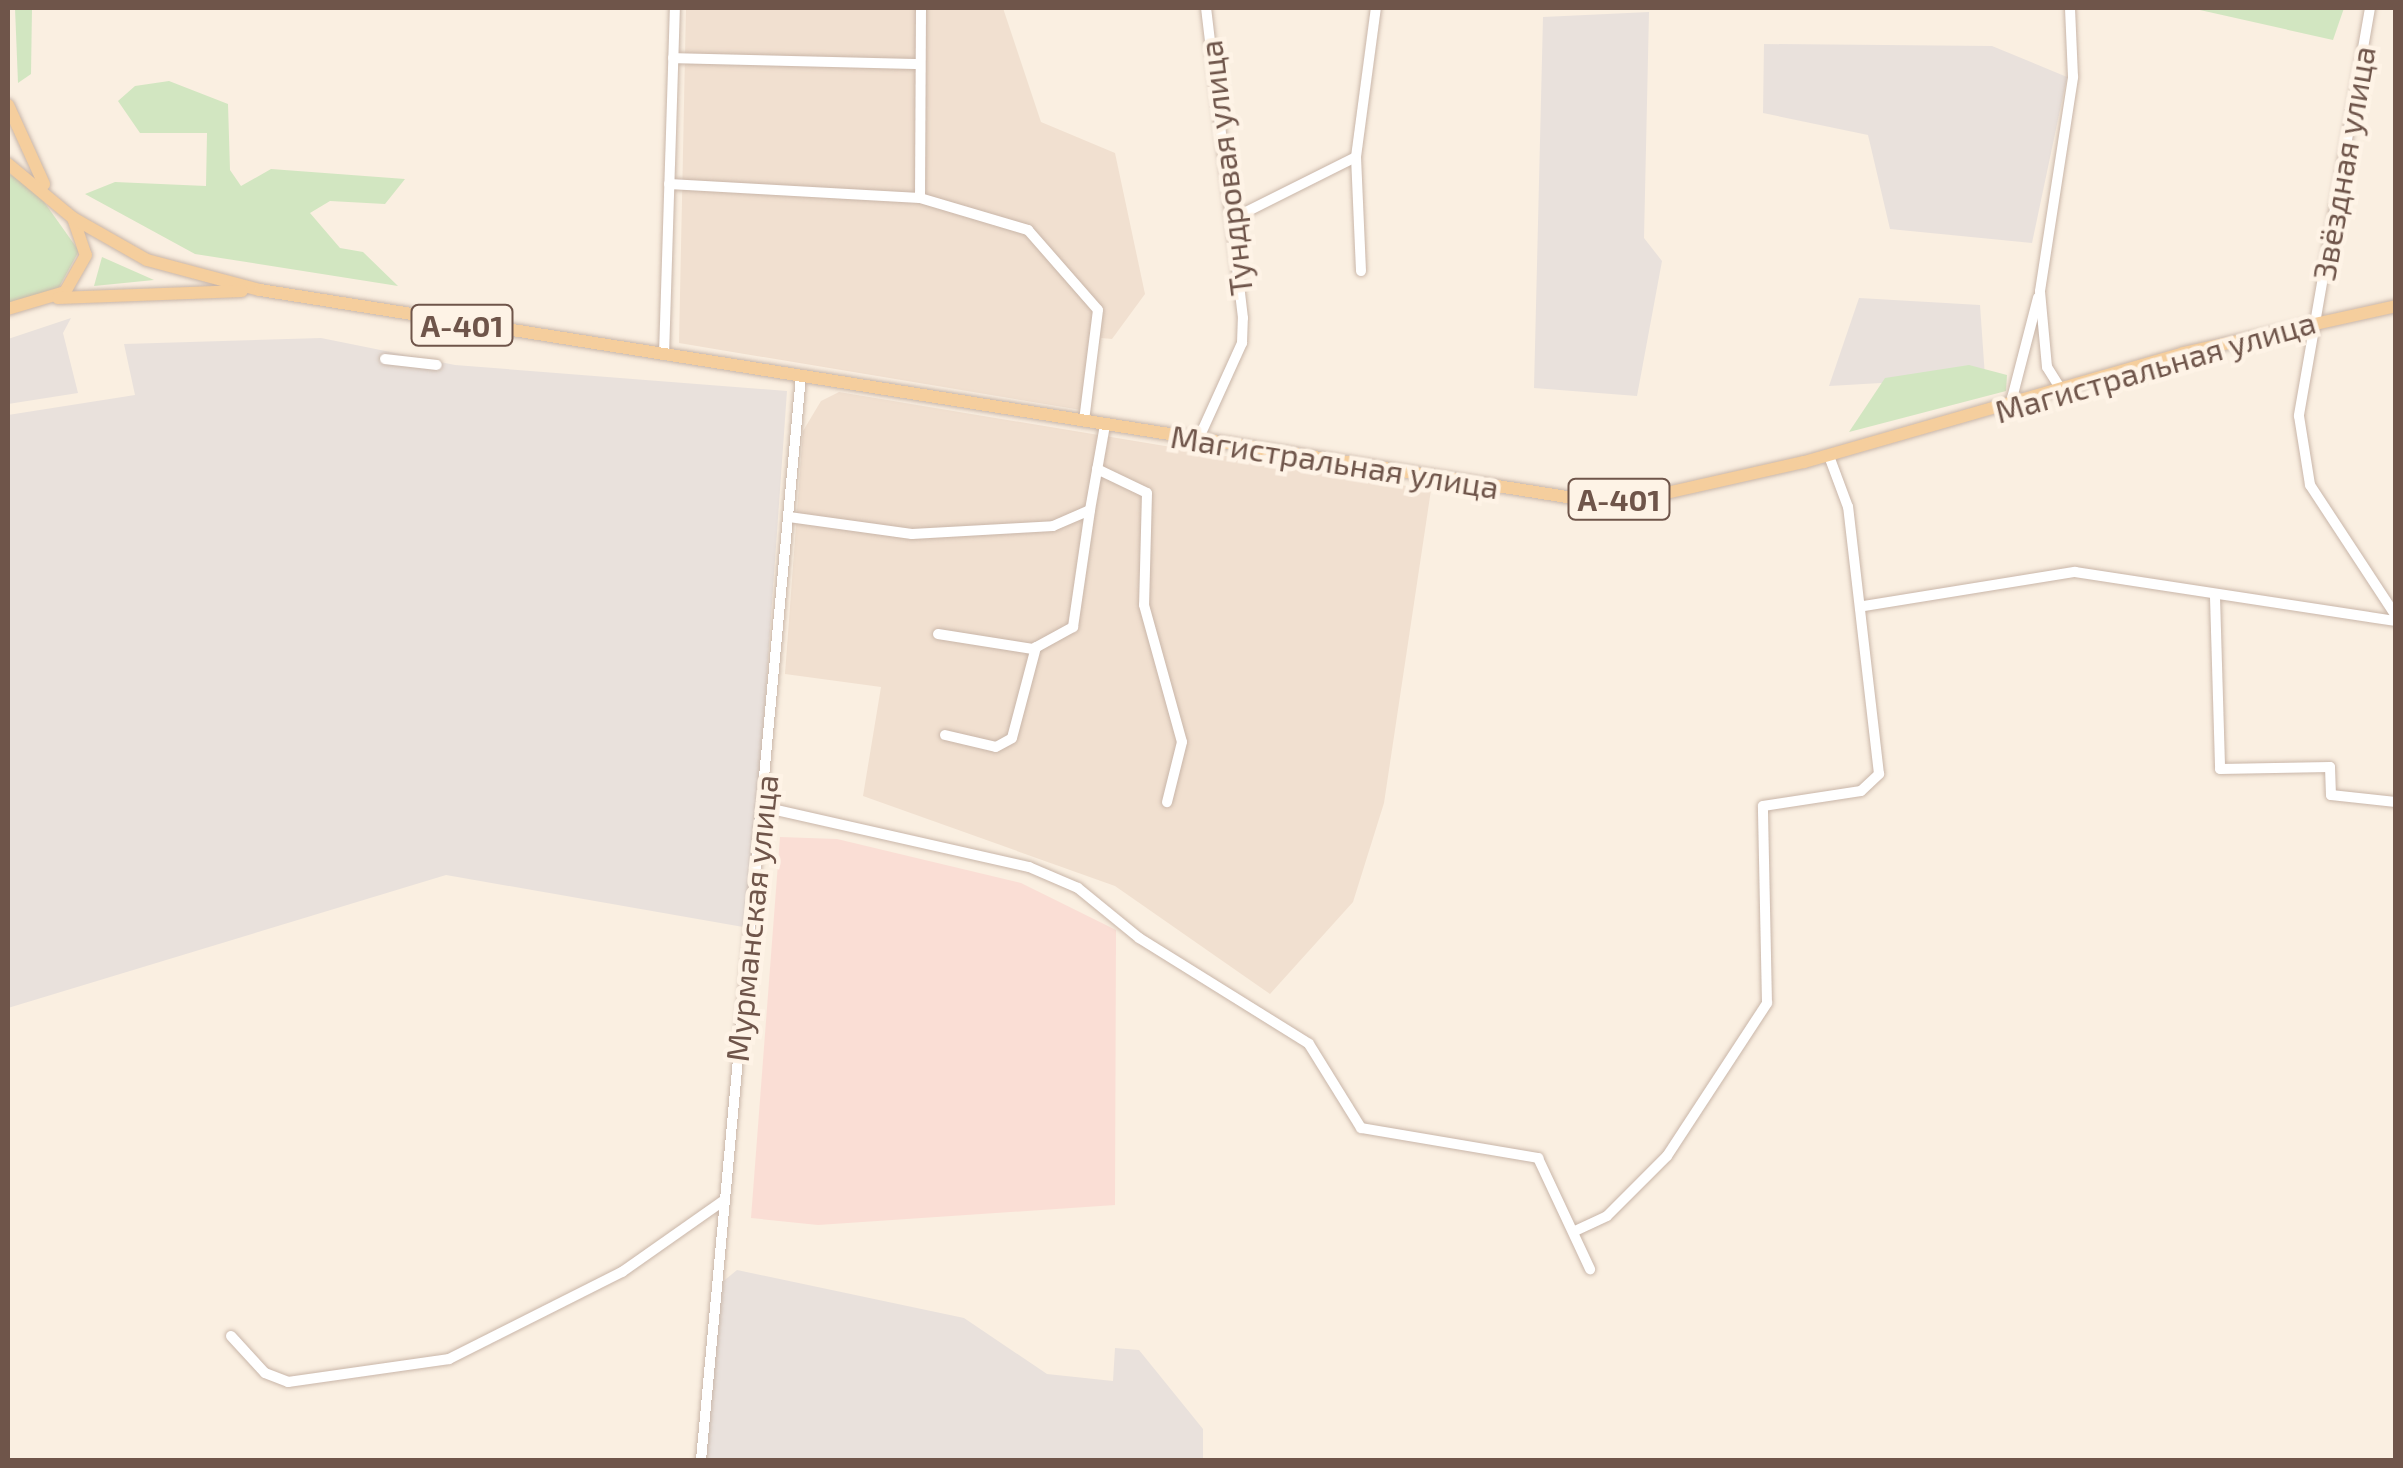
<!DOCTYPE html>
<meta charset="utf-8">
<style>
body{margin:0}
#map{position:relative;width:2403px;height:1468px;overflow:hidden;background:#faefe1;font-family:"Exo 2",sans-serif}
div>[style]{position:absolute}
.residential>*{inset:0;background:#f1e0d0}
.commercial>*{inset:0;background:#faded5}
.industrial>*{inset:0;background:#e9e1dc}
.green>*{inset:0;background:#d2e6c1}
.roads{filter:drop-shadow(0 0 2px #c9b6a9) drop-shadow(0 0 2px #c9b6a9)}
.minor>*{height:10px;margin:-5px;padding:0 5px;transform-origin:5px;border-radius:5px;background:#fff}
.major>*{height:12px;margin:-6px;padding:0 6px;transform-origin:6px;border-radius:6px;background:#f5ce9d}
span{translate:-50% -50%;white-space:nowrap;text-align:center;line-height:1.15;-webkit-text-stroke:9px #fef3e6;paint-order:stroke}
.shield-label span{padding:2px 8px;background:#fef3e6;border:2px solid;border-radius:8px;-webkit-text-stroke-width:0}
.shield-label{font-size:30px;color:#6f554a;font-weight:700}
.street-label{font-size:32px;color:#6f554a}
.frame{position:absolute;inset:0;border:10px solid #6f554a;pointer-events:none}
</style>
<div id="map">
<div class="residential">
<i style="clip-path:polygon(686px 8px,1003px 8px,1041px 122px,1115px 153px,1145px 294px,1112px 339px,1101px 338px,1081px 410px,679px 343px)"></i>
<i style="clip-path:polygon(839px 392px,1431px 490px,1384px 803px,1353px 902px,1270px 994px,1115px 886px,863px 796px,881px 687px,785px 674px,803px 431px,821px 401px)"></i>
</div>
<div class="commercial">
<i style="clip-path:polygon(780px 837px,837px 839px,1021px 883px,1116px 930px,1115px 1205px,818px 1225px,751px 1218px)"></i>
</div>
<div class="industrial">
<i style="clip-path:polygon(1649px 12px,1644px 238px,1662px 261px,1637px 396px,1534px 388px,1543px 17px)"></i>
<i style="clip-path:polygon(1764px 44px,1992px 46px,2067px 77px,2032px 243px,1890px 229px,1868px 135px,1763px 113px)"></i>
<i style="clip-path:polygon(1859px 298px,1980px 305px,1985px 377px,1829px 386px)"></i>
<i style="clip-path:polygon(71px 318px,63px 333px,78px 393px,8px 404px,8px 339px)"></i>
<i style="clip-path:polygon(321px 338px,455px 365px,787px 391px,749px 928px,446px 875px,8px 1008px,8px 415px,135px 395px,124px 344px)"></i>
<i style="clip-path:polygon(737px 1270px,964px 1318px,1047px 1374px,1113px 1381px,1115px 1348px,1139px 1350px,1203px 1429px,1203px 1460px,706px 1460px,720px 1284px)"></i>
</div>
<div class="green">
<i style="clip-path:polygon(15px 8px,32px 8px,31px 74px,18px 83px)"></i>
<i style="clip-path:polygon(2191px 8px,2344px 8px,2333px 40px)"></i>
<i style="clip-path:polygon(169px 81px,228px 104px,230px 170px,241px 186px,271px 169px,405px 179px,385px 204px,330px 201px,310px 213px,340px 248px,363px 252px,398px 286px,195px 254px,85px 194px,115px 182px,206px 186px,207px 133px,140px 133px,118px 101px,135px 86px)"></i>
<i style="clip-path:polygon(8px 173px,37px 192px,79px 251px,57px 291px,8px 304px)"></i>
<i style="clip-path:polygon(102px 257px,154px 280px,94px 286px)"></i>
<i style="clip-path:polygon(1969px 365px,2007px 375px,2006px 391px,1849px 432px,1885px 378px)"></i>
</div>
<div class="roads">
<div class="minor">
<i style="left:2370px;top:8px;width:414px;rotate:99.9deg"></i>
<i style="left:2299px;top:416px;width:70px;rotate:80.9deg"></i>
<i style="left:2310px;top:485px;width:157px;rotate:56.7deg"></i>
<i style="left:673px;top:58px;width:247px;rotate:1.4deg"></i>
<i style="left:669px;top:184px;width:251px;rotate:3.2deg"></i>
<i style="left:920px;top:198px;width:113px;rotate:16.5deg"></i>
<i style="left:1028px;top:230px;width:106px;rotate:48.8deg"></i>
<i style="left:1098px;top:310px;width:112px;rotate:97.2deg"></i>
<i style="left:920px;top:198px;width:190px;rotate:-89.7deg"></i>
<i style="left:1238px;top:216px;width:132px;rotate:-26.6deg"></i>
<i style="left:1361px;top:271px;width:114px;rotate:-92.5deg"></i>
<i style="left:1356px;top:157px;width:150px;rotate:-82.4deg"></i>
<i style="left:664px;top:355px;width:347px;rotate:-88.2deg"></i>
<i style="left:385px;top:359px;width:52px;rotate:6.6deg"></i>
<i style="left:2062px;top:391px;width:28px;rotate:-122deg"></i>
<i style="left:2047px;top:367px;width:76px;rotate:-95.3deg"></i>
<i style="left:2040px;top:291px;width:217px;rotate:-81.2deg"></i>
<i style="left:2073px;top:77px;width:69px;rotate:-92.5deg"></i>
<i style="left:2010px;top:406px;width:112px;rotate:-75.5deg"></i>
<i style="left:1198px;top:440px;width:107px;rotate:-65.6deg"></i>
<i style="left:1242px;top:343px;width:25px;rotate:-88deg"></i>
<i style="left:1243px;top:318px;width:312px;rotate:-96.8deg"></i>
<i style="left:1097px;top:469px;width:55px;rotate:25.6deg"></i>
<i style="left:1147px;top:493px;width:112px;rotate:91.5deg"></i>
<i style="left:1144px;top:605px;width:142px;rotate:74.5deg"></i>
<i style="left:1182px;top:742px;width:62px;rotate:104deg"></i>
<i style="left:789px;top:517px;width:124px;rotate:7.9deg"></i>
<i style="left:912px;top:534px;width:141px;rotate:-3.2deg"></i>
<i style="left:1053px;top:526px;width:40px;rotate:-23.4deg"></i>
<i style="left:1090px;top:510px;width:86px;rotate:-80deg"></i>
<i style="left:2215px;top:597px;width:172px;rotate:88.3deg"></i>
<i style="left:2220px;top:769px;width:110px;rotate:-1deg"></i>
<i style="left:2330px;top:767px;width:28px;rotate:88deg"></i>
<i style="left:2331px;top:795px;width:65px;rotate:6.1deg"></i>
<i style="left:1864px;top:606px;width:214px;rotate:-9.2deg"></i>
<i style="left:2075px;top:572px;width:325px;rotate:8.7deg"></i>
<i style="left:938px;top:634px;width:96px;rotate:9deg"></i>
<i style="left:1033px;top:649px;width:46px;rotate:-28.8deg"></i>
<i style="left:1073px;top:627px;width:118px;rotate:-81.7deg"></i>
<i style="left:945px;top:735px;width:52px;rotate:13.2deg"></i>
<i style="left:996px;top:747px;width:18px;rotate:-29deg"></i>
<i style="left:1012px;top:738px;width:94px;rotate:-75.2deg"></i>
<i style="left:763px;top:807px;width:273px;rotate:12.7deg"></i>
<i style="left:1029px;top:867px;width:53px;rotate:23.2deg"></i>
<i style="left:1078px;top:888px;width:79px;rotate:39.3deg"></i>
<i style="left:1139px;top:938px;width:200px;rotate:31.9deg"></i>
<i style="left:1309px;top:1044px;width:99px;rotate:58.2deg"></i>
<i style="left:1361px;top:1128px;width:180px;rotate:9.6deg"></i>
<i style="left:1538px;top:1158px;width:123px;rotate:64.9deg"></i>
<i style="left:1575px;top:1231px;width:35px;rotate:-25deg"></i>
<i style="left:1607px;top:1216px;width:85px;rotate:-45deg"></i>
<i style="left:1667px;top:1156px;width:183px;rotate:-56.8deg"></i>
<i style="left:1767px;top:1003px;width:197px;rotate:-91.2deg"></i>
<i style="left:1763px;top:806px;width:99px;rotate:-8.7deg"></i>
<i style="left:1861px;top:791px;width:25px;rotate:-43deg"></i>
<i style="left:1879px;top:774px;width:269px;rotate:-96.6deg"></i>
<i style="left:1848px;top:507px;width:54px;rotate:-110.4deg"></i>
<i style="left:231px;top:1336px;width:50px;rotate:47.4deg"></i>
<i style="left:265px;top:1373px;width:25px;rotate:21deg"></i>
<i style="left:288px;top:1382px;width:163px;rotate:-8.1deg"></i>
<i style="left:449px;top:1359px;width:194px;rotate:-26.7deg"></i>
<i style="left:622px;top:1272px;width:123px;rotate:-35.1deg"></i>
<i style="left:701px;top:1460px;width:1089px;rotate:-84.73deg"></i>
</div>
<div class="major">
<i style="left:8px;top:105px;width:87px;rotate:65.5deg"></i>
<i style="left:8px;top:164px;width:85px;rotate:39.7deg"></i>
<i style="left:73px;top:218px;width:39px;rotate:71deg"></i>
<i style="left:86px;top:255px;width:43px;rotate:119.6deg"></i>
<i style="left:65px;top:292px;width:59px;rotate:163.4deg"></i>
<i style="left:73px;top:218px;width:85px;rotate:29.6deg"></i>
<i style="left:147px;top:260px;width:117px;rotate:14.9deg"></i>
<i style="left:260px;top:290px;width:1330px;rotate:9deg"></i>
<i style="left:1574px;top:498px;width:79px;rotate:-1.5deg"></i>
<i style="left:1653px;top:496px;width:155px;rotate:-12.7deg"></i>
<i style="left:1804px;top:462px;width:394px;rotate:-16deg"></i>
<i style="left:2183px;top:353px;width:218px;rotate:-12.4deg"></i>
<i style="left:58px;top:298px;width:184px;rotate:-2.2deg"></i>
</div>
</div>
<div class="shield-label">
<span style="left:462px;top:325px">А-401</span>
<span style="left:1619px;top:499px">А-401</span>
</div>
<div class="street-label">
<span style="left:2343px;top:163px;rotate:-80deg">Звёздная улица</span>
<span style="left:1225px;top:168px;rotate:-97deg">Тундровая улица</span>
<span style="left:2155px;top:366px;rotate:-16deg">Магистральная улица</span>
<span style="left:1335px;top:461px;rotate:9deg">Магистральная улица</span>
<span style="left:751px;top:918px;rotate:-84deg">Мурманская улица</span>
</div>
<div class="frame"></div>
</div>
